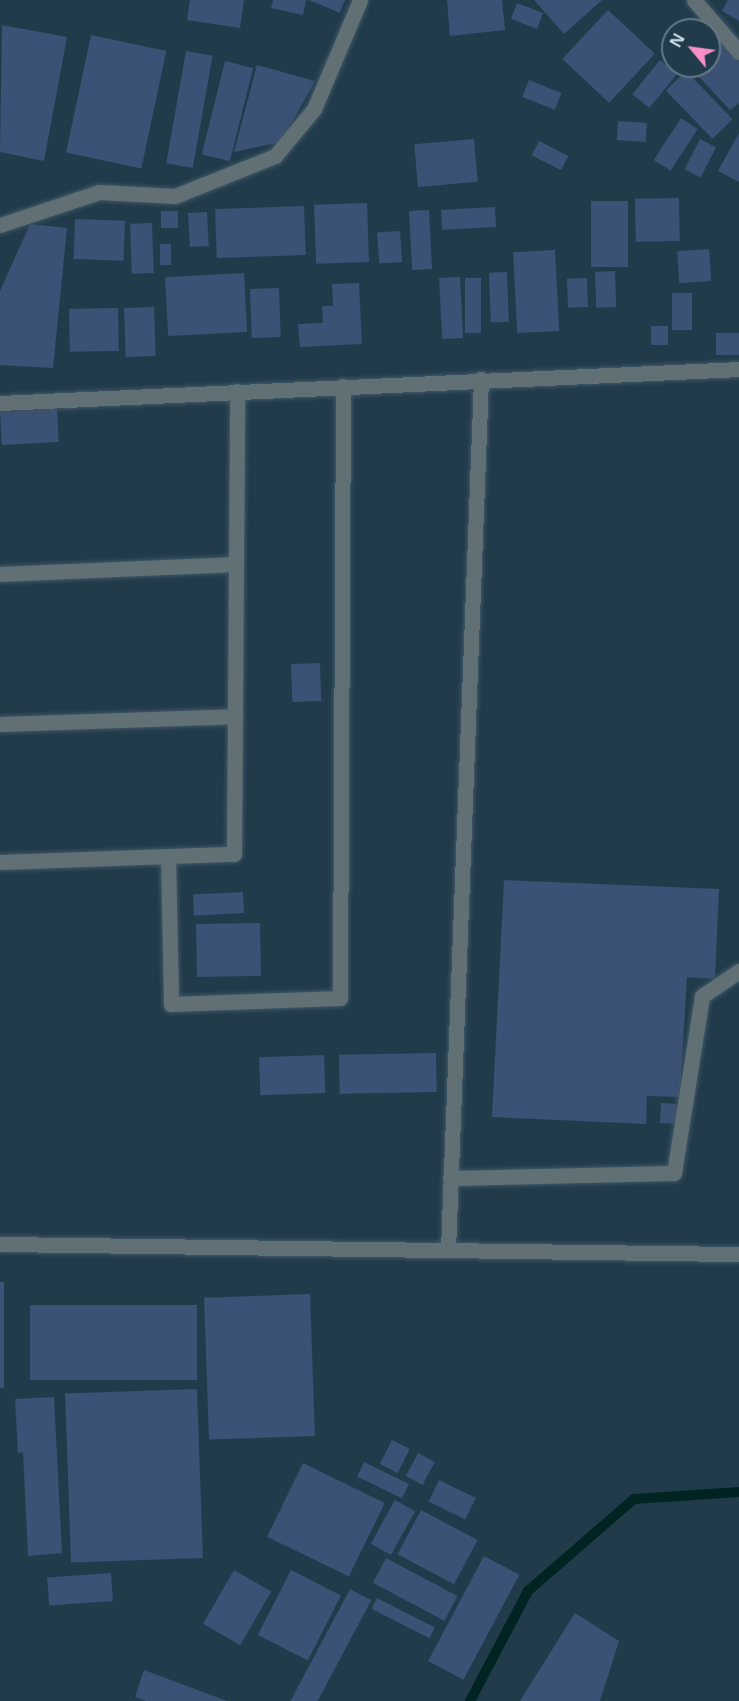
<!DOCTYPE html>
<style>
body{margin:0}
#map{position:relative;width:739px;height:1701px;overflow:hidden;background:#213b4b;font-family:"Open Sans",sans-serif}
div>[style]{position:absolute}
.stream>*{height:10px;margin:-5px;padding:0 5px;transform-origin:5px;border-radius:5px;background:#012423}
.building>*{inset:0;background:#3b5175;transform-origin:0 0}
.roads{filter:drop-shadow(0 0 2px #3f5766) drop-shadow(0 0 2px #3f5766)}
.minor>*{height:15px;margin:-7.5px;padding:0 7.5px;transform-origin:7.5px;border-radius:7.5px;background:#617074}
span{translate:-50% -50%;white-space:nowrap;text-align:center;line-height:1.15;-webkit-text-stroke:4.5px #213b4b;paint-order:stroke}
.north{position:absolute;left:661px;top:18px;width:60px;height:60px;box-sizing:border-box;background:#213b4b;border:2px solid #647987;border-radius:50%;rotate:299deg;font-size:16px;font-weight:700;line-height:24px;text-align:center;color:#c8d7e1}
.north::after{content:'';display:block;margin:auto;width:21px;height:27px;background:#fa8fc8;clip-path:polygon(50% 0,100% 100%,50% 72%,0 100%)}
</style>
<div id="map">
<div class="stream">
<i style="left:470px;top:1701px;width:124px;rotate:-62.2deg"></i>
<i style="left:528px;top:1591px;width:140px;rotate:-41deg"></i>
<i style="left:634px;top:1499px;width:105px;rotate:-3.8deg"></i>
</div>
<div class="building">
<i style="clip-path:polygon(190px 0,244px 0,240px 28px,187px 20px)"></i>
<i style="clip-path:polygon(273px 0,306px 0,303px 15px,271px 8px)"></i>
<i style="clip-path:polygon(309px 0,345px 0,340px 13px)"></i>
<i style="clip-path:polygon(447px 0,502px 0,505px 30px,450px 36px)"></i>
<i style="clip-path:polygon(534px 0,602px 0,564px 34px)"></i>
<i style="clip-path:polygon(728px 0,739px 0,739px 21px,722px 11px)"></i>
<i style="left:517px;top:3px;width:28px;height:17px;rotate:21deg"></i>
<i style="left:608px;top:10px;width:64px;height:67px;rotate:43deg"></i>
<i style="clip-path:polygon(692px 18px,699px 22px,694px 30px,684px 30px)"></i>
<i style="clip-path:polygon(2px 25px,67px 37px,44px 161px,0 152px)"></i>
<i style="clip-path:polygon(709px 25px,739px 59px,739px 103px,730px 110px,689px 66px,709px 66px,709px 30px,706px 30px)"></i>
<i style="left:91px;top:35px;width:77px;height:120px;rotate:12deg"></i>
<i style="left:186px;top:51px;width:27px;height:114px;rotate:10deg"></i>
<i style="left:660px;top:60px;width:22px;height:44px;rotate:39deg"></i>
<i style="left:225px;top:61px;width:29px;height:96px;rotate:14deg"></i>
<i style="clip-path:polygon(257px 65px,315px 81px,281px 142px,234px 152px)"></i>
<i style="left:686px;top:71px;width:67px;height:28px;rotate:46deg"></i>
<i style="left:529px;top:80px;width:35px;height:18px;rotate:22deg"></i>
<i style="left:681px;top:118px;width:20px;height:50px;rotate:33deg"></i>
<i style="left:618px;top:121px;width:29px;height:19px;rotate:4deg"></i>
<i style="clip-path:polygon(739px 133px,739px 182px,718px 171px)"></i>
<i style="left:474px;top:139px;width:43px;height:60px;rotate:85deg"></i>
<i style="left:700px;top:139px;width:18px;height:34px;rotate:27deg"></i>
<i style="left:539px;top:141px;width:33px;height:16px;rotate:27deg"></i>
<i style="left:679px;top:198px;width:43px;height:44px;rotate:89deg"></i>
<i style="left:591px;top:201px;width:37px;height:66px"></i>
<i style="left:367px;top:203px;width:59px;height:53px;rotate:88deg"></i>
<i style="left:304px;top:206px;width:49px;height:89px;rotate:88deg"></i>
<i style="left:495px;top:207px;width:20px;height:54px;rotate:87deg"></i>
<i style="left:429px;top:210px;width:59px;height:20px;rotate:87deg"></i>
<i style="left:161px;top:211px;width:17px;height:17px"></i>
<i style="left:207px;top:212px;width:34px;height:19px;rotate:87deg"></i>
<i style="left:75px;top:219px;width:50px;height:40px;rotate:2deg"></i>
<i style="left:152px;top:223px;width:50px;height:22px;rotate:88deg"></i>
<i style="clip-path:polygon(30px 224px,67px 228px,53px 368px,0 365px,0 291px)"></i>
<i style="left:400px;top:231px;width:31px;height:23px;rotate:86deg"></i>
<i style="left:160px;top:244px;width:11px;height:21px"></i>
<i style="left:709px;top:249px;width:32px;height:32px;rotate:86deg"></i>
<i style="left:555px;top:250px;width:81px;height:42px;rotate:87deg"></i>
<i style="left:615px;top:271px;width:36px;height:20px;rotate:88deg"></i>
<i style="left:507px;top:272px;width:50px;height:18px;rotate:88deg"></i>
<i style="left:244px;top:273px;width:59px;height:79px;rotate:87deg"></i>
<i style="left:460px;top:277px;width:61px;height:21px;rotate:87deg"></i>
<i style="left:465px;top:278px;width:16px;height:55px"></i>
<i style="left:587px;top:278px;width:29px;height:20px;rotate:88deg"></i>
<i style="clip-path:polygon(359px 283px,362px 344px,300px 347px,298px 324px,323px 323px,322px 306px,333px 306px,332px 284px)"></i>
<i style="left:279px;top:288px;width:49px;height:29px;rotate:88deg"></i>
<i style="left:672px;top:293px;width:20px;height:37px"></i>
<i style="left:154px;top:307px;width:49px;height:30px;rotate:88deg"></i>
<i style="left:118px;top:308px;width:43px;height:49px;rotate:89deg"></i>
<i style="left:651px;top:326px;width:17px;height:19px"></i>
<i style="left:739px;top:333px;width:22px;height:23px;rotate:90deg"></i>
<i style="left:57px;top:409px;width:33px;height:57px;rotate:87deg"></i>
<i style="left:320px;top:663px;width:38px;height:29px;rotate:88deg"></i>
<i style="clip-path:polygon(504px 880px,719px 889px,715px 979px,687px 977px,680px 1097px,647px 1096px,646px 1124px,492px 1117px)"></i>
<i style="left:243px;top:892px;width:21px;height:50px;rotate:87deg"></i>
<i style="left:260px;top:923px;width:53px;height:64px;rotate:89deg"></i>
<i style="left:436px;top:1053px;width:39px;height:97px;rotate:89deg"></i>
<i style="left:324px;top:1055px;width:38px;height:65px;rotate:88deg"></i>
<i style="left:661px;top:1103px;width:18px;height:20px;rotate:3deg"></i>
<i style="left:0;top:1282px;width:4px;height:106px"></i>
<i style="left:310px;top:1294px;width:142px;height:106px;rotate:88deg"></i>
<i style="left:30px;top:1305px;width:167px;height:75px"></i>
<i style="left:197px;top:1389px;width:169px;height:132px;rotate:88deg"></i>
<i style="clip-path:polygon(54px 1397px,62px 1553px,28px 1556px,23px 1452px,18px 1453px,15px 1399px)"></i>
<i style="left:392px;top:1440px;width:20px;height:27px;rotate:27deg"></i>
<i style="left:418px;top:1453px;width:19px;height:26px;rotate:28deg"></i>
<i style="left:364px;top:1462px;width:50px;height:16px;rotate:26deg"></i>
<i style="left:303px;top:1463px;width:91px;height:82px;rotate:26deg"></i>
<i style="left:439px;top:1480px;width:41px;height:24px;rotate:26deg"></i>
<i style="left:395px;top:1500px;width:23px;height:50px;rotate:29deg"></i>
<i style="left:421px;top:1510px;width:64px;height:50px;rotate:28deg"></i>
<i style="left:484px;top:1556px;width:40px;height:119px;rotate:28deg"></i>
<i style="left:386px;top:1558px;width:81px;height:28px;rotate:28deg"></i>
<i style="left:234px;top:1570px;width:43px;height:62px;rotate:30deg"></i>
<i style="left:291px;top:1570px;width:56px;height:73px;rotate:27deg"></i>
<i style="left:111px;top:1573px;width:28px;height:64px;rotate:86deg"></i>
<i style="left:350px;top:1589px;width:24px;height:128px;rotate:28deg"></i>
<i style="left:377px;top:1598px;width:65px;height:12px;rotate:27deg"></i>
<i style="clip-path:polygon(575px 1613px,619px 1641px,600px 1701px,520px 1701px)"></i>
<i style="clip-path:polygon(144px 1670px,227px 1701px,146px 1701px,135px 1697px)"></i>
</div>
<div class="roads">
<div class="minor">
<i style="left:694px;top:0;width:69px;rotate:49.1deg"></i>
<i style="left:0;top:225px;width:104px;rotate:-18.4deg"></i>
<i style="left:99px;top:192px;width:76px;rotate:3deg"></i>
<i style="left:175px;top:196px;width:108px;rotate:-21.8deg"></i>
<i style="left:275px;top:156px;width:61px;rotate:-50.3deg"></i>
<i style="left:314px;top:109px;width:118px;rotate:-67.1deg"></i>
<i style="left:0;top:403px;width:740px;rotate:-2.63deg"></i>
<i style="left:0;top:574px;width:236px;rotate:-2.4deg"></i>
<i style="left:0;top:724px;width:235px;rotate:-1.9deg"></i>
<i style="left:168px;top:856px;width:148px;rotate:88.8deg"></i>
<i style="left:171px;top:1004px;width:169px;rotate:-2deg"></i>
<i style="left:340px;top:998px;width:612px;rotate:-89.72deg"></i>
<i style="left:0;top:862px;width:234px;rotate:-2deg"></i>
<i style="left:234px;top:854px;width:463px;rotate:-89.6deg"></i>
<i style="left:450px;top:1178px;width:224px;rotate:-1.3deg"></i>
<i style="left:674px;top:1173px;width:179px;rotate:-81deg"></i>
<i style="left:702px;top:996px;width:45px;rotate:-34deg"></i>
<i style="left:0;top:1244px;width:739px;rotate:0.78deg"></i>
<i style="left:448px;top:1250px;width:872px;rotate:-87.83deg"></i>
</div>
</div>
<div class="north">N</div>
</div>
